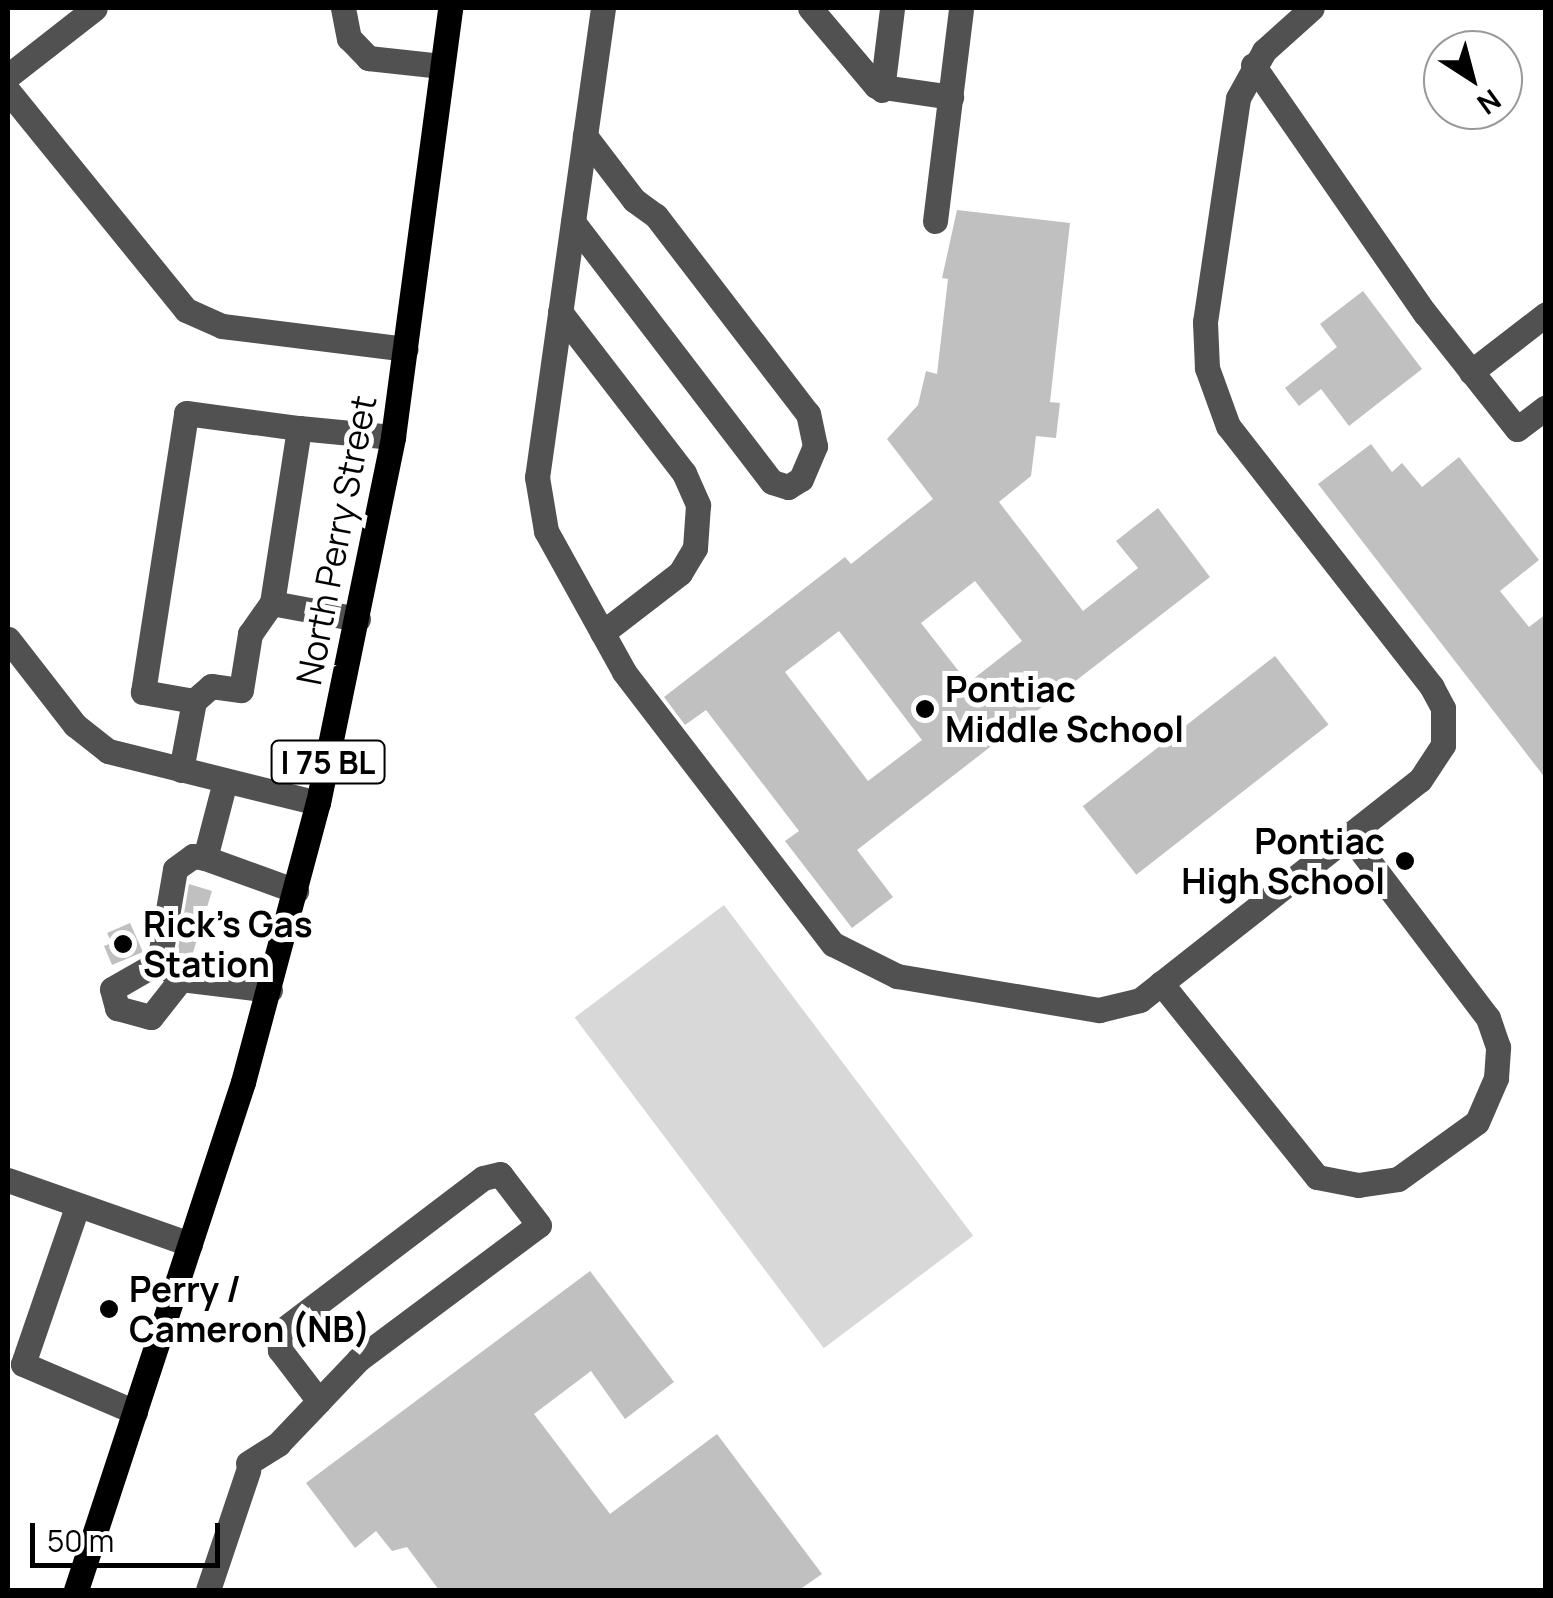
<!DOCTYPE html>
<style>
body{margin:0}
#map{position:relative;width:1553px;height:1598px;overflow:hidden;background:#fff;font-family:Manrope,sans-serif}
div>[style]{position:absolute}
.green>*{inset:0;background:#d8d8d8;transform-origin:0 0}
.building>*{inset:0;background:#c0c0c0;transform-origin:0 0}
.minor>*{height:25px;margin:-12.5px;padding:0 12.5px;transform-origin:12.5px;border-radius:12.5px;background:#515151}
.major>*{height:25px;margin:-12.5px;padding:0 12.5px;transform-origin:12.5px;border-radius:12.5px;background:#000}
.dots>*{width:28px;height:28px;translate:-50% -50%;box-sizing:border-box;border:5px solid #fff;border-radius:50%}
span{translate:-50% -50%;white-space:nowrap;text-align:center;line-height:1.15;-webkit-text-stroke:10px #fff;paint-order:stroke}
.shield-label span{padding:2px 8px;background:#fff;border:2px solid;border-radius:8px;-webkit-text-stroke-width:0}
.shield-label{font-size:32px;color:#000;font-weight:700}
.street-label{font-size:35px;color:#000}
.poi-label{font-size:35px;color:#000;font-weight:700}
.left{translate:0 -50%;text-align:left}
.right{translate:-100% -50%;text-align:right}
.frame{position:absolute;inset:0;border:10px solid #000;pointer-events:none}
.north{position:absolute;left:1423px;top:30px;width:100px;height:100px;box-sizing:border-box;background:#fff;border:2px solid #999;border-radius:50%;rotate:144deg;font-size:28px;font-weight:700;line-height:40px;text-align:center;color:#000}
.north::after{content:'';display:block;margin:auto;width:35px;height:45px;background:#000;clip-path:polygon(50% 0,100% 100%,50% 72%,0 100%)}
.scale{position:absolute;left:30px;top:1523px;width:190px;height:45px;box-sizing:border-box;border:5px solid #000;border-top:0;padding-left:12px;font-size:30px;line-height:35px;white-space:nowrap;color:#000;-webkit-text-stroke:8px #fff;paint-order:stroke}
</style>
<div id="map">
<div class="green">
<i style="left:724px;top:905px;width:414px;height:187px;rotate:53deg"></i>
</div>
<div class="building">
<i style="clip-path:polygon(evenodd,957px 210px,1070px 223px,1050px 402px,1060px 403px,1056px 438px,1036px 436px,1031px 476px,999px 502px,1083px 611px,1138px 568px,1116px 541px,1158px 508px,1210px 577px,857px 850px,893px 897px,852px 928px,785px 841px,799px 831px,706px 710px,685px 725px,664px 697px,845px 557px,851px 564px,933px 499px,887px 439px,918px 405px,926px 371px,937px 374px,948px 279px,942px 278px,957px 210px,975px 581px,1022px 641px,968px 683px,921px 623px,975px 581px,957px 210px,839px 631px,922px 740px,868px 781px,785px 672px,839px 631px)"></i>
<i style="clip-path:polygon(1363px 291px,1422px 369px,1349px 426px,1321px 389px,1299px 406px,1285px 388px,1337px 347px,1320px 324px)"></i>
<i style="clip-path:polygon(1371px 444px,1392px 472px,1402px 463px,1422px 487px,1459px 457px,1539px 560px,1500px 591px,1529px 627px,1546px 614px,1546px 779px,1318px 484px)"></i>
<i style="left:1275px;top:656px;width:87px;height:244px;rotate:52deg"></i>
<i style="clip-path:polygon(189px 884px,212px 891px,191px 959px,177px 955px)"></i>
<i style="clip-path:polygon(130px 923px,143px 952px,112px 965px,104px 946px,112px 943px,107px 933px)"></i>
<i style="clip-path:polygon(590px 1271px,674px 1382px,625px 1419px,591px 1371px,534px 1414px,610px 1514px,717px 1434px,822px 1574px,799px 1590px,439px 1590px,407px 1547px,392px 1551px,376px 1531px,355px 1548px,306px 1483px)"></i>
</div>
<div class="minor">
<i style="left:343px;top:8px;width:31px;rotate:79deg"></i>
<i style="left:349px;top:38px;width:28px;rotate:46deg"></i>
<i style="left:368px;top:58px;width:74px;rotate:6.2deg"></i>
<i style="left:603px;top:8px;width:474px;rotate:98deg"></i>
<i style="left:537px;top:477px;width:55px;rotate:80.5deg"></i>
<i style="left:546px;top:531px;width:161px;rotate:61deg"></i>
<i style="left:624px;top:672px;width:343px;rotate:52.5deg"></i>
<i style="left:833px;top:944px;width:72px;rotate:26.6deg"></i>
<i style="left:897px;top:976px;width:205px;rotate:9.6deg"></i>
<i style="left:1099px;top:1010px;width:42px;rotate:-13.7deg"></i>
<i style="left:1140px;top:1000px;width:356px;rotate:-38.2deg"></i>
<i style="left:1420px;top:780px;width:42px;rotate:-56.7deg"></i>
<i style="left:1443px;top:745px;width:37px;rotate:-90deg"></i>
<i style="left:1443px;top:708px;width:24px;rotate:-118deg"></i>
<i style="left:1432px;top:687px;width:331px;rotate:-128deg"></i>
<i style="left:1228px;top:426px;width:62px;rotate:-109.9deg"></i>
<i style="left:1207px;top:368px;width:46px;rotate:-92.5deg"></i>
<i style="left:1205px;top:322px;width:226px;rotate:-81.6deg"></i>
<i style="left:1238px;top:98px;width:54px;rotate:-61deg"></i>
<i style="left:1264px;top:51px;width:64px;rotate:-41.9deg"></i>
<i style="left:810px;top:8px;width:102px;rotate:49.8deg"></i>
<i style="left:876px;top:86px;width:76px;rotate:8.3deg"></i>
<i style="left:1253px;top:65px;width:302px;rotate:55.3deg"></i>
<i style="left:1425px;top:313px;width:148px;rotate:51.6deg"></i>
<i style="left:1517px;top:429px;width:36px;rotate:-37deg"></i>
<i style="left:8px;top:76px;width:110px;rotate:-38deg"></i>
<i style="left:882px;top:90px;width:83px;rotate:-83deg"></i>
<i style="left:8px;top:91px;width:282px;rotate:50.9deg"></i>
<i style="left:186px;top:310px;width:39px;rotate:24deg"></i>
<i style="left:222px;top:326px;width:185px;rotate:7.1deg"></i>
<i style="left:935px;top:221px;width:215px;rotate:-83deg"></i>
<i style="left:573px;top:222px;width:327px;rotate:52.6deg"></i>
<i style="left:772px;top:482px;width:17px;rotate:17deg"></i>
<i style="left:788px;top:487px;width:15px;rotate:-32deg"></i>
<i style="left:801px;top:479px;width:36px;rotate:-67deg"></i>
<i style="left:815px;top:446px;width:33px;rotate:-102deg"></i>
<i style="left:808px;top:414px;width:250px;rotate:-127.5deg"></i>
<i style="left:656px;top:216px;width:27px;rotate:-144deg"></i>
<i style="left:634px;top:200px;width:81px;rotate:-127.4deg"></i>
<i style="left:560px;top:312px;width:203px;rotate:52.4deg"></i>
<i style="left:684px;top:473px;width:35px;rotate:66deg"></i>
<i style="left:698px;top:505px;width:43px;rotate:94deg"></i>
<i style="left:695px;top:548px;width:29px;rotate:121deg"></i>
<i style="left:680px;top:573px;width:98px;rotate:142.4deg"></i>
<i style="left:1471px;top:372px;width:95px;rotate:-37.7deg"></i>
<i style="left:358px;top:619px;width:87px;rotate:-169.5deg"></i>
<i style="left:272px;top:603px;width:177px;rotate:-81.2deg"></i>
<i style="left:299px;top:428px;width:94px;rotate:5.5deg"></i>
<i style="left:8px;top:639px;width:109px;rotate:52.1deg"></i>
<i style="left:75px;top:725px;width:42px;rotate:38.2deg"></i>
<i style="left:108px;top:751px;width:216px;rotate:13.9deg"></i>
<i style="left:194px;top:701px;width:23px;rotate:-41deg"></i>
<i style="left:211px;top:686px;width:30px;rotate:8deg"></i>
<i style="left:241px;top:690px;width:57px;rotate:-80.9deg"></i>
<i style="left:250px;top:634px;width:38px;rotate:-55deg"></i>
<i style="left:181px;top:770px;width:70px;rotate:-79.3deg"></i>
<i style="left:194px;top:701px;width:52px;rotate:-170deg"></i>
<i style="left:143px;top:692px;width:282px;rotate:-81.2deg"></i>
<i style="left:186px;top:413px;width:114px;rotate:7.6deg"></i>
<i style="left:205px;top:858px;width:80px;rotate:-75.4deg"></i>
<i style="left:159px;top:962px;width:54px;rotate:150.1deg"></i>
<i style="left:112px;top:989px;width:20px;rotate:75deg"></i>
<i style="left:117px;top:1008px;width:35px;rotate:15deg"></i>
<i style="left:151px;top:1017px;width:48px;rotate:-51.7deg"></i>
<i style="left:1161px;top:983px;width:249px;rotate:51.2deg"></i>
<i style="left:1317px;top:1177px;width:42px;rotate:11deg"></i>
<i style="left:1358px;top:1185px;width:40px;rotate:-8.5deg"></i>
<i style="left:1398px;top:1179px;width:97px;rotate:-35.8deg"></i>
<i style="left:1477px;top:1122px;width:48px;rotate:-66.6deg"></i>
<i style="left:1496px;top:1078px;width:31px;rotate:-86deg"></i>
<i style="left:1498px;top:1047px;width:31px;rotate:-109deg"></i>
<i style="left:1488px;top:1018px;width:230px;rotate:-127.2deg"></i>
<i style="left:270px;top:990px;width:90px;rotate:-173deg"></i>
<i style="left:181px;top:979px;width:28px;rotate:-142deg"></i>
<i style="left:159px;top:962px;width:94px;rotate:-80.2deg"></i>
<i style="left:175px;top:869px;width:22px;rotate:-36deg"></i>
<i style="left:193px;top:856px;width:12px;rotate:9deg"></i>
<i style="left:205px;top:858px;width:97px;rotate:19.9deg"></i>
<i style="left:8px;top:1180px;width:193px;rotate:19.4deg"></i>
<i style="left:77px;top:1207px;width:166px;rotate:109deg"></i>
<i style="left:23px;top:1364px;width:122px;rotate:23.2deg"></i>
<i style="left:248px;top:1463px;width:36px;rotate:-32deg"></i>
<i style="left:278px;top:1444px;width:59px;rotate:-46.4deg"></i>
<i style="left:319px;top:1401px;width:58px;rotate:-46.4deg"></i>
<i style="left:359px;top:1359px;width:224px;rotate:-36.7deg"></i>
<i style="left:539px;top:1225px;width:64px;rotate:-127.4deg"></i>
<i style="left:500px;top:1174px;width:17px;rotate:167deg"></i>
<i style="left:483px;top:1178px;width:256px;rotate:142.8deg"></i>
<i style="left:279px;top:1333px;width:17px;rotate:87deg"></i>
<i style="left:280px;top:1350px;width:64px;rotate:52.6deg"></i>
<i style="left:208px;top:1590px;width:126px;rotate:-71.4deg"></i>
</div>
<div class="major">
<i style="left:76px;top:1590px;width:535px;rotate:-71.8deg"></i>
<i style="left:243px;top:1082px;width:289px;rotate:-75deg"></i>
<i style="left:318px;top:803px;width:374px;rotate:-78.4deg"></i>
<i style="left:393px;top:437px;width:433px;rotate:-82.4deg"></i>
</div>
<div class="dots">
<i style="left:925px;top:709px;background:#000"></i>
<i style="left:1405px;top:861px;background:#000"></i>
<i style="left:123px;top:944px;background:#000"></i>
<i style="left:109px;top:1309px;background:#000"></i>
</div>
<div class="shield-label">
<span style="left:328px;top:762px">I 75 BL</span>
</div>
<div class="street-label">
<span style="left:336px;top:540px;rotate:-79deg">North Perry Street</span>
</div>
<div class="poi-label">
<span class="left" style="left:945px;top:709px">Pontiac<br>Middle School</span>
<span class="right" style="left:1385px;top:861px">Pontiac<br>High School</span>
<span class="left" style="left:143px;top:944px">Rick's Gas<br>Station</span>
<span class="left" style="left:129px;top:1309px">Perry /<br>Cameron (NB)</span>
</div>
<div class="frame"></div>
<div class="north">N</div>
<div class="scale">50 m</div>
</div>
